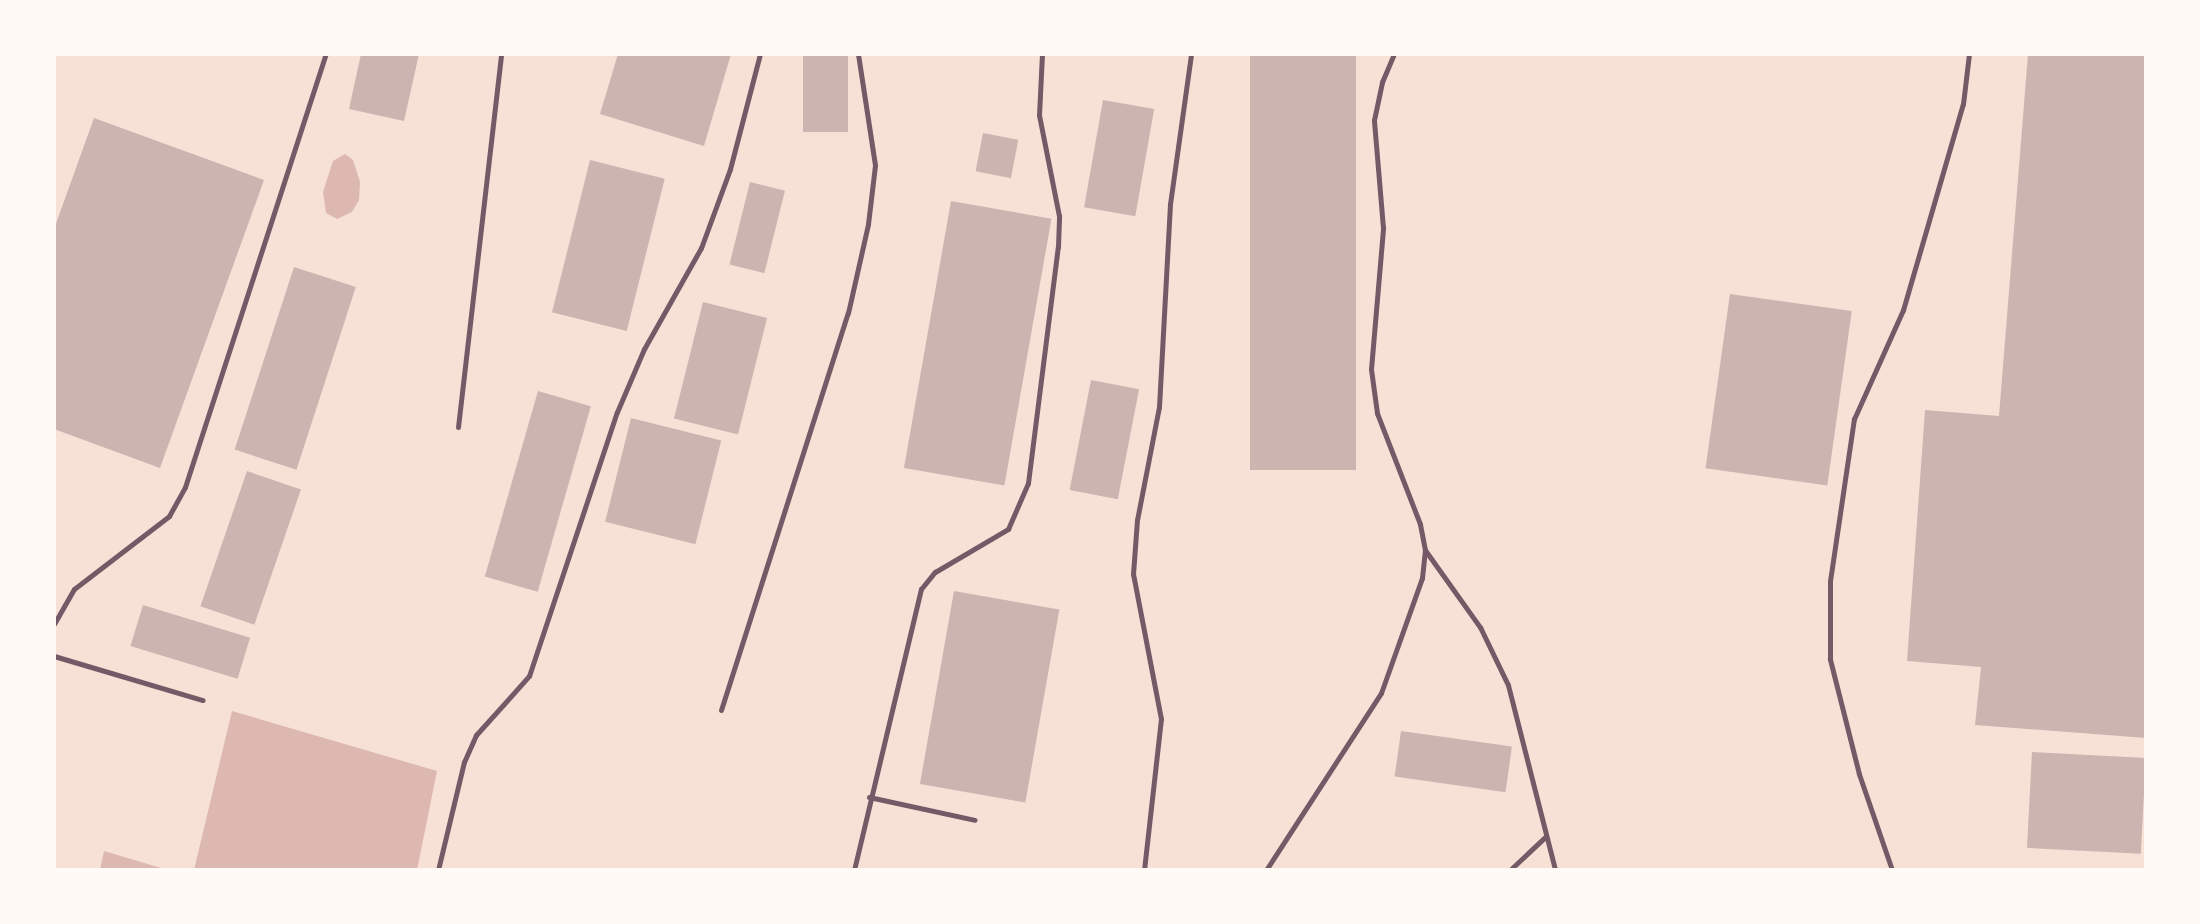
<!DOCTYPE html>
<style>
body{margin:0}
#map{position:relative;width:2200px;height:924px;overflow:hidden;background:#f7e1d7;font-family:"Exo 2",sans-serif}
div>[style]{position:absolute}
.water>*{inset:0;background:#dcb8b0}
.building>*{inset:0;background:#ccb4b1;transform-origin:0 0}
.service>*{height:5px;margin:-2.5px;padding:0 2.5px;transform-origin:2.5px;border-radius:2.5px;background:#755966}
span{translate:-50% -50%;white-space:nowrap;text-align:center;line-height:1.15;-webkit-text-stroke:5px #fffaf5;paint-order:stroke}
.frame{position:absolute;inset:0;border:56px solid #fffaf5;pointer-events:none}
</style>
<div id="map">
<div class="water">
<i style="clip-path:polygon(345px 154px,353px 160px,360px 182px,359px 200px,352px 212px,337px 219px,326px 213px,323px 192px,333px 161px)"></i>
<i style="clip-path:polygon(232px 711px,437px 771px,417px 870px,194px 870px)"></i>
<i style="clip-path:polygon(104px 851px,168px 870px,100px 870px)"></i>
</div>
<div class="building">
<i style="clip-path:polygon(361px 54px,419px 54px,404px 121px,349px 109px)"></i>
<i style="clip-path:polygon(618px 54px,731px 54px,704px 146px,600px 114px)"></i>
<i style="left:803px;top:54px;width:45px;height:78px"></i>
<i style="left:1250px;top:54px;width:106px;height:416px"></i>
<i style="clip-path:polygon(2028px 54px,2146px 54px,2146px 738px,1975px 725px,1981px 667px,1907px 661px,1925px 410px,1999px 416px)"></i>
<i style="left:1103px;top:100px;width:52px;height:109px;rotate:10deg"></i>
<i style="clip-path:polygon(94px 118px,264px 180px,160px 468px,54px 429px,54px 229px)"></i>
<i style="left:983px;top:133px;width:36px;height:39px;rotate:11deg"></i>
<i style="left:590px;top:160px;width:77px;height:157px;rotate:14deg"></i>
<i style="left:750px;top:182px;width:36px;height:85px;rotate:14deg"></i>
<i style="left:951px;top:201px;width:102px;height:271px;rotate:10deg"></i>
<i style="left:294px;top:267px;width:65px;height:192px;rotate:18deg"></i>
<i style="left:1730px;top:294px;width:123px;height:176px;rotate:8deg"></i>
<i style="left:703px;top:302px;width:66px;height:120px;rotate:14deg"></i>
<i style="left:1091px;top:380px;width:49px;height:112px;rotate:11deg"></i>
<i style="left:538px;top:391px;width:55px;height:193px;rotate:16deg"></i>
<i style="left:631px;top:418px;width:93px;height:107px;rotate:14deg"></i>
<i style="left:247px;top:471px;width:57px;height:143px;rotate:19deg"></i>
<i style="left:954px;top:591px;width:107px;height:196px;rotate:10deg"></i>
<i style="left:143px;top:605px;width:112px;height:43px;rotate:17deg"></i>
<i style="left:1401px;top:731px;width:112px;height:46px;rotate:8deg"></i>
<i style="left:2032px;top:752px;width:114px;height:96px;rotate:3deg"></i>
</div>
<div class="service">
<i style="left:458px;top:427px;width:375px;rotate:-83.4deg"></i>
<i style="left:1425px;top:550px;width:95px;rotate:54.5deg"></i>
<i style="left:1480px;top:627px;width:64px;rotate:64.2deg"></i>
<i style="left:1508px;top:685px;width:191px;rotate:75.7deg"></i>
<i style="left:54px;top:624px;width:40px;rotate:-60.3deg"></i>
<i style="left:74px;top:589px;width:120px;rotate:-37.5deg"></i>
<i style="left:169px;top:516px;width:33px;rotate:-61deg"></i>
<i style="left:185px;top:487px;width:455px;rotate:-72deg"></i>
<i style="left:54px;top:656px;width:155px;rotate:16.5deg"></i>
<i style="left:721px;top:710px;width:417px;rotate:-72.3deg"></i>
<i style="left:848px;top:313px;width:91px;rotate:-77.3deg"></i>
<i style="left:868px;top:224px;width:59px;rotate:-83.2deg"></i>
<i style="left:875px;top:165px;width:112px;rotate:-98.7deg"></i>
<i style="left:869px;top:797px;width:108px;rotate:12.2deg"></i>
<i style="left:438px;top:870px;width:111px;rotate:-76.5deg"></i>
<i style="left:464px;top:762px;width:30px;rotate:-66deg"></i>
<i style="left:476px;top:735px;width:79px;rotate:-48.1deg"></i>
<i style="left:529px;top:676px;width:278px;rotate:-71.6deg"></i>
<i style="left:617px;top:412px;width:69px;rotate:-66.8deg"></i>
<i style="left:644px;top:349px;width:116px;rotate:-60.6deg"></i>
<i style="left:701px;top:248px;width:84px;rotate:-69.8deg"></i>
<i style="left:730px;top:169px;width:119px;rotate:-75.4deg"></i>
<i style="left:854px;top:870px;width:289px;rotate:-76.6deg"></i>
<i style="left:921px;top:589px;width:22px;rotate:-51deg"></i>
<i style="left:935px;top:572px;width:85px;rotate:-30.5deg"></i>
<i style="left:1008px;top:529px;width:50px;rotate:-66.5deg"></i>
<i style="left:1028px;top:483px;width:238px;rotate:-82.8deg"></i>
<i style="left:1058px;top:247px;width:31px;rotate:-88deg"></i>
<i style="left:1059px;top:216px;width:103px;rotate:-101.2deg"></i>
<i style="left:1039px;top:115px;width:61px;rotate:-87.2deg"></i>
<i style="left:1144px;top:870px;width:152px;rotate:-83.6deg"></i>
<i style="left:1161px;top:719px;width:148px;rotate:-100.9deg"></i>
<i style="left:1133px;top:574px;width:54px;rotate:-85.8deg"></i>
<i style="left:1137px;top:520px;width:115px;rotate:-79deg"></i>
<i style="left:1159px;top:407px;width:203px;rotate:-86.9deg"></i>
<i style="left:1170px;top:204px;width:151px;rotate:-82deg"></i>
<i style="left:1266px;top:870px;width:211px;rotate:-57deg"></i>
<i style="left:1381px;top:693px;width:122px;rotate:-70.4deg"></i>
<i style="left:1422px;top:578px;width:28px;rotate:-84deg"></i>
<i style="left:1425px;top:550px;width:26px;rotate:-101deg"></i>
<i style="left:1420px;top:524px;width:119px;rotate:-111.2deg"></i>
<i style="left:1377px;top:413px;width:44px;rotate:-97.8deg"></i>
<i style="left:1371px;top:369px;width:142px;rotate:-85.1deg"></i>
<i style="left:1383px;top:228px;width:108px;rotate:-94.8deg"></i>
<i style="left:1374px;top:120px;width:39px;rotate:-78deg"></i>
<i style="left:1382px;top:82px;width:30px;rotate:-67deg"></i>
<i style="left:1510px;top:870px;width:48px;rotate:-43.3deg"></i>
<i style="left:1892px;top:870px;width:102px;rotate:-109deg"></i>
<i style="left:1859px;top:774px;width:119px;rotate:-104.2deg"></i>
<i style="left:1830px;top:659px;width:78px;rotate:-90deg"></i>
<i style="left:1830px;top:581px;width:164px;rotate:-81.6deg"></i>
<i style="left:1854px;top:419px;width:120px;rotate:-65.8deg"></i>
<i style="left:1903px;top:310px;width:215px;rotate:-73.8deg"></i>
<i style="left:1963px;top:104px;width:50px;rotate:-83.2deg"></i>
</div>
<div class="frame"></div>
</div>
